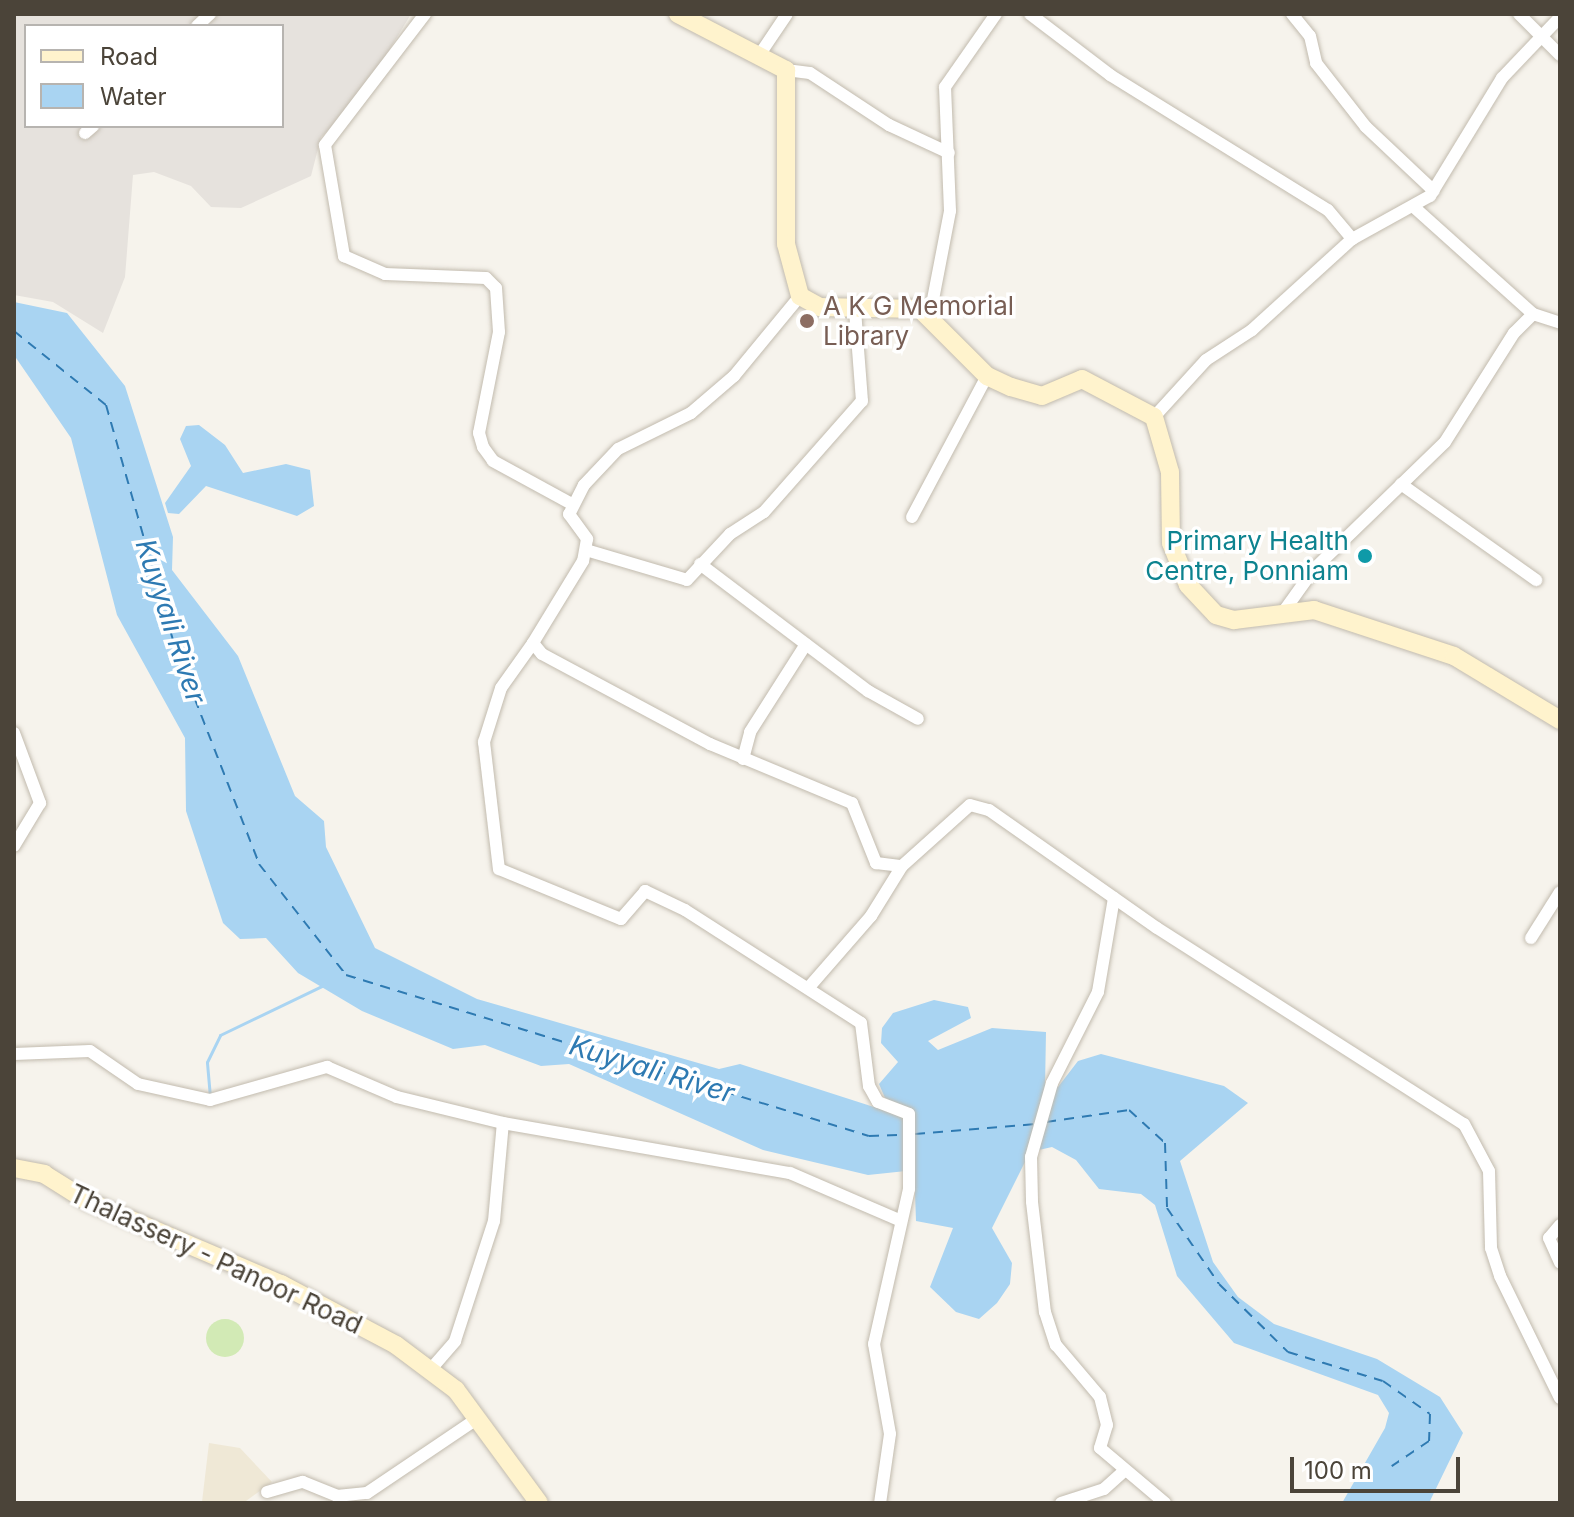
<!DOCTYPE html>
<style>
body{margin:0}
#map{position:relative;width:1574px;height:1517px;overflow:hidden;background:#f6f3ec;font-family:Inter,sans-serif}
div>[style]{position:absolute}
.industrial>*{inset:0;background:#e6e2dd}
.education>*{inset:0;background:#efe8d6}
.green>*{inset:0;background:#d2eab5}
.round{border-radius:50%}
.water>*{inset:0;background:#a9d4f2}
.stream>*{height:3px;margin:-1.5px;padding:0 1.5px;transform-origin:1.5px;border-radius:1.5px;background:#a9d4f2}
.ferry>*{height:2px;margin-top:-1px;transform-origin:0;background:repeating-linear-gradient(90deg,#2e7ab2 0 10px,transparent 0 18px)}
.roads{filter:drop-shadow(0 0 2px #c2bbae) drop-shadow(0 0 2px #c2bbae)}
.minor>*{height:12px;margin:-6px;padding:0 6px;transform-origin:6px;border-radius:6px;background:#fff}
.secondary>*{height:18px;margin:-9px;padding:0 9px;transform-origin:9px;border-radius:9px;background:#fff3cd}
.dots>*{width:22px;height:22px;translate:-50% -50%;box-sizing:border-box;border:4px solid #fff;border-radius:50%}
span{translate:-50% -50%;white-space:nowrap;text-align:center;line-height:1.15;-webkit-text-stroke:7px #fff;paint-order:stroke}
.education-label{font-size:26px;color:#785e54}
.left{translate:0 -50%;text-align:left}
.culture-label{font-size:26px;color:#0d838f}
.right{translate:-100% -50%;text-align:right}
.street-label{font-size:26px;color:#4b4439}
.water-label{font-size:28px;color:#2e7ab2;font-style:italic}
.frame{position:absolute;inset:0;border:16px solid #4b4439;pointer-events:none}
.legend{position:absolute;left:24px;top:24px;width:260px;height:104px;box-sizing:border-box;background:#fff;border:2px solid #b7b4b0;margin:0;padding:10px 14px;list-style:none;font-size:24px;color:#4b4439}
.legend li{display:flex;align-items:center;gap:16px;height:40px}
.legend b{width:40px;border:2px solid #b7b4b0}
.scale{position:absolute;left:1290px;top:1457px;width:170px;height:36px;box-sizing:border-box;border:4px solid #4b4439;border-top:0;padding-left:10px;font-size:24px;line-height:28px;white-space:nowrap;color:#4b4439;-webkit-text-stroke:6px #fff;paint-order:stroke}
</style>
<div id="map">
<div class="industrial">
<i style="clip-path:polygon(evenodd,14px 14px,411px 14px,359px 100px,321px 137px,311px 176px,241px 208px,211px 207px,191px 186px,154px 172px,133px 175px,125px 277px,103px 333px,53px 302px,14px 295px,14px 14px,26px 26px,282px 26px,282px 126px,26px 126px,26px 26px)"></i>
</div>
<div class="education">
<i style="clip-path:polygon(209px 1443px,240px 1448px,272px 1482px,246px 1501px,202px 1502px)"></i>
</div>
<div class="green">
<i class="round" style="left:206px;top:1319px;width:38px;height:38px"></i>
</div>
<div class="water">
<i style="clip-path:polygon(14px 302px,67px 313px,125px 386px,173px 537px,172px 570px,238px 656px,295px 796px,324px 821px,326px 847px,375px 948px,477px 999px,719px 1069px,740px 1064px,905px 1117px,906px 1171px,868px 1175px,763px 1150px,569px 1064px,541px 1066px,485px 1045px,453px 1049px,362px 1011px,298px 973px,266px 938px,240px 939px,223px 923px,186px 811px,185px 738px,117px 615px,71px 438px,14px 355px)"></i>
<i style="clip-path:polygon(199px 425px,225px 445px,243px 473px,286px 464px,310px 470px,314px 506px,297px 516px,206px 486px,179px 514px,168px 513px,165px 503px,191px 466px,180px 439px,186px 426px)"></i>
<i style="clip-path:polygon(934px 1000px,968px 1007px,971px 1018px,928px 1041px,938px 1050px,992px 1028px,1046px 1032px,1045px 1088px,1058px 1087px,1078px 1061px,1101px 1054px,1224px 1086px,1248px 1103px,1180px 1161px,1213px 1262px,1238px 1297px,1274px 1324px,1377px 1359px,1440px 1397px,1463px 1433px,1429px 1503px,1342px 1503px,1385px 1428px,1389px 1413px,1378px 1395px,1234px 1343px,1177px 1276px,1155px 1205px,1141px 1194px,1099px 1189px,1076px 1160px,1052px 1147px,1030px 1152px,992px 1228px,1012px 1263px,1010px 1284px,997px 1303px,979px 1319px,956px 1312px,930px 1287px,953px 1228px,916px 1221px,912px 1111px,885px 1098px,879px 1084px,898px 1062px,881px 1043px,882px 1028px,893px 1013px)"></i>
</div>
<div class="stream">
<i style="left:210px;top:1097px;width:35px;rotate:-95deg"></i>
<i style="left:207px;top:1062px;width:30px;rotate:-64deg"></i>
<i style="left:220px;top:1035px;width:115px;rotate:-25.7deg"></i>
</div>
<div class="ferry">
<i style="left:14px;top:331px;width:118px;rotate:38.8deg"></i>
<i style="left:106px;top:405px;width:253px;rotate:74.1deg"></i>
<i style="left:175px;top:648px;width:232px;rotate:68.7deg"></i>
<i style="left:259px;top:864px;width:141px;rotate:51.9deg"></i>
<i style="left:346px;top:975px;width:547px;rotate:17.11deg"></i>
<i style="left:869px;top:1136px;width:36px;rotate:-2deg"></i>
<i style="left:1046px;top:1122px;width:84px;rotate:-8.2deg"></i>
<i style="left:1129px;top:1110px;width:49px;rotate:42.5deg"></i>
<i style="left:1165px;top:1143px;width:65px;rotate:88.2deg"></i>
<i style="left:1167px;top:1208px;width:92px;rotate:55.6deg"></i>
<i style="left:1219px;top:1284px;width:97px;rotate:44.6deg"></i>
<i style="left:1288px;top:1352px;width:99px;rotate:17deg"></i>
<i style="left:1383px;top:1381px;width:57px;rotate:35.1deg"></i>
<i style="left:1430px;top:1414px;width:27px;rotate:92deg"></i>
<i style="left:1429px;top:1441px;width:45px;rotate:146deg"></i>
<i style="left:915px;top:1134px;width:121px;rotate:-4.7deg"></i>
</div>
<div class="roads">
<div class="minor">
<i style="left:425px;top:14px;width:165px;rotate:127.4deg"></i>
<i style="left:325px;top:145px;width:113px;rotate:80.3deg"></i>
<i style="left:344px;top:256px;width:45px;rotate:23.7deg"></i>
<i style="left:385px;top:274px;width:101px;rotate:2.3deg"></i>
<i style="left:486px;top:278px;width:14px;rotate:45deg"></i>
<i style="left:496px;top:288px;width:44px;rotate:86.1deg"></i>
<i style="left:499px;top:332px;width:103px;rotate:101.2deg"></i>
<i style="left:479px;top:433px;width:15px;rotate:74deg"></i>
<i style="left:483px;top:447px;width:17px;rotate:54deg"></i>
<i style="left:493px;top:461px;width:90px;rotate:28.6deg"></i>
<i style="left:1030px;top:14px;width:101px;rotate:37.3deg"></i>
<i style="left:1110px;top:75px;width:256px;rotate:31.8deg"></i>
<i style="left:1328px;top:210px;width:38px;rotate:50deg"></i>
<i style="left:1292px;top:14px;width:28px;rotate:51deg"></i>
<i style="left:1310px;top:36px;width:28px;rotate:77deg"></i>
<i style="left:1316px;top:63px;width:81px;rotate:52deg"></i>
<i style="left:1366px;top:127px;width:93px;rotate:43.3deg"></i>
<i style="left:1519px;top:14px;width:58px;rotate:45deg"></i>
<i style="left:197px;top:26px;width:18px;rotate:-43deg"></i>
<i style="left:760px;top:54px;width:48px;rotate:-56deg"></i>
<i style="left:786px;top:70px;width:24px;rotate:7deg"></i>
<i style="left:810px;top:73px;width:95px;rotate:33.4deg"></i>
<i style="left:889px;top:125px;width:66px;rotate:25deg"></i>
<i style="left:85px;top:133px;width:11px;rotate:-41deg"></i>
<i style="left:1415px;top:208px;width:159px;rotate:41.9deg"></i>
<i style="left:800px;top:296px;width:104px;rotate:129.5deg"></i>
<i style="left:734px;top:376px;width:57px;rotate:139.3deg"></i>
<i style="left:691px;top:413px;width:81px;rotate:153.7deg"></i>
<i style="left:618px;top:449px;width:50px;rotate:133.4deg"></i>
<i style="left:584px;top:485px;width:33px;rotate:117deg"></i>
<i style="left:569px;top:514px;width:31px;rotate:54deg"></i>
<i style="left:587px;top:539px;width:22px;rotate:100deg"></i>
<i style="left:583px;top:561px;width:96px;rotate:121.4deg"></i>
<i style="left:533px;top:643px;width:14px;rotate:51deg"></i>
<i style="left:542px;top:654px;width:191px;rotate:28.2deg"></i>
<i style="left:710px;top:744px;width:154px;rotate:22.6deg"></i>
<i style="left:852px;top:803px;width:65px;rotate:68.2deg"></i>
<i style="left:876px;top:863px;width:26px;rotate:7deg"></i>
<i style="left:902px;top:866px;width:91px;rotate:-41.9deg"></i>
<i style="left:970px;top:805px;width:20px;rotate:15deg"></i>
<i style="left:989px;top:810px;width:205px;rotate:35.1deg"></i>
<i style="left:1157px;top:928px;width:364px;rotate:32.6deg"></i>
<i style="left:1464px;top:1124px;width:53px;rotate:62deg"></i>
<i style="left:1489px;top:1171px;width:77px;rotate:88.5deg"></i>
<i style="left:1491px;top:1248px;width:29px;rotate:72deg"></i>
<i style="left:1500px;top:1276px;width:136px;rotate:63.8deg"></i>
<i style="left:930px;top:315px;width:106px;rotate:-79.1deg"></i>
<i style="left:950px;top:211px;width:124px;rotate:-92.3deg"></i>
<i style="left:945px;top:87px;width:89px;rotate:-55.1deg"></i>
<i style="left:1154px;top:417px;width:77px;rotate:-47.6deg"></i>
<i style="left:1206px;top:360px;width:55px;rotate:-33.1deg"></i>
<i style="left:1252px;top:330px;width:135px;rotate:-42.3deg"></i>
<i style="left:1352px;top:239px;width:89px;rotate:-28.9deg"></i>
<i style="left:1430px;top:196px;width:138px;rotate:-58.6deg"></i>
<i style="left:1502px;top:78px;width:84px;rotate:-46.4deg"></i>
<i style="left:1401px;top:484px;width:166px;rotate:35.4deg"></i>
<i style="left:912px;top:517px;width:160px;rotate:-62deg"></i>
<i style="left:586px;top:550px;width:105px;rotate:16.5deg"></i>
<i style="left:687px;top:580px;width:63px;rotate:-46.9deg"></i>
<i style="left:730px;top:534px;width:40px;rotate:-32.9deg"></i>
<i style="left:764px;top:512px;width:148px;rotate:-48.6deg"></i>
<i style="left:862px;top:401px;width:92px;rotate:-94.4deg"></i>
<i style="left:700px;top:564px;width:211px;rotate:37.1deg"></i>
<i style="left:868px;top:691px;width:57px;rotate:29.2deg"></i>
<i style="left:1284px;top:611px;width:52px;rotate:-54.5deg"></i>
<i style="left:1314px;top:569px;width:182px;rotate:-44.1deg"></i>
<i style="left:1445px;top:442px;width:129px;rotate:-57.7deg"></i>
<i style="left:1514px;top:333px;width:27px;rotate:-45deg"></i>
<i style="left:1533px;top:314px;width:28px;rotate:18deg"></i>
<i style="left:533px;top:643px;width:55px;rotate:125.4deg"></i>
<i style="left:501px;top:688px;width:57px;rotate:107.5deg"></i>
<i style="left:484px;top:742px;width:128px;rotate:83.3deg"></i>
<i style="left:499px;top:869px;width:132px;rotate:22.3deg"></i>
<i style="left:621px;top:919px;width:37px;rotate:-49deg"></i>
<i style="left:645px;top:891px;width:44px;rotate:25.4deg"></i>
<i style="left:685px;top:910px;width:209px;rotate:32.7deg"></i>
<i style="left:861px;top:1023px;width:64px;rotate:82.8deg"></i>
<i style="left:869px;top:1086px;width:18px;rotate:61deg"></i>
<i style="left:878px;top:1102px;width:33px;rotate:21deg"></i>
<i style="left:909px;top:1114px;width:75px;rotate:90deg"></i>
<i style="left:909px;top:1189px;width:159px;rotate:102.7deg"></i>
<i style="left:874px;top:1344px;width:91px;rotate:79.9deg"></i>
<i style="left:890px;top:1434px;width:70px;rotate:98.2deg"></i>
<i style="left:14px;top:733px;width:75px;rotate:69.6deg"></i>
<i style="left:40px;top:803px;width:50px;rotate:121.2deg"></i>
<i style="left:743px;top:759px;width:28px;rotate:-75deg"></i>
<i style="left:750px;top:732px;width:104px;rotate:-57.5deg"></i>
<i style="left:1114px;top:898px;width:95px;rotate:99.7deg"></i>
<i style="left:1098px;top:992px;width:102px;rotate:116.8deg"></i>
<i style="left:1052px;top:1083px;width:77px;rotate:105.8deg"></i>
<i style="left:1031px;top:1157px;width:45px;rotate:88.7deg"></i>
<i style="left:1032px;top:1202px;width:111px;rotate:83.3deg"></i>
<i style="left:1045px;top:1312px;width:35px;rotate:72deg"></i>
<i style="left:1056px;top:1345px;width:68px;rotate:49.8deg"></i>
<i style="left:1100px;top:1397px;width:29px;rotate:76deg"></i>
<i style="left:1107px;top:1425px;width:24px;rotate:107deg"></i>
<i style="left:1100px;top:1448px;width:85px;rotate:40.2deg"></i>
<i style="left:1531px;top:938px;width:54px;rotate:-57.8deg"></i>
<i style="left:810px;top:986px;width:93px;rotate:-48.9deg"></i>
<i style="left:871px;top:916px;width:59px;rotate:-58.2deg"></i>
<i style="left:14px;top:1054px;width:76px;rotate:-2.3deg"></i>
<i style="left:90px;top:1051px;width:58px;rotate:34.5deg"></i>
<i style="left:138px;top:1084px;width:74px;rotate:12.5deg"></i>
<i style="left:210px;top:1100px;width:122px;rotate:-15.8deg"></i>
<i style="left:327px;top:1067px;width:76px;rotate:23.2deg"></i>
<i style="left:397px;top:1097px;width:109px;rotate:13.8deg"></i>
<i style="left:503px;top:1123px;width:291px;rotate:9.9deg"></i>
<i style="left:790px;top:1173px;width:119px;rotate:23.3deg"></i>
<i style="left:1560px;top:1225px;width:17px;rotate:130deg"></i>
<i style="left:1549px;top:1238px;width:27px;rotate:66deg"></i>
<i style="left:431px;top:1369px;width:37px;rotate:-49deg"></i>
<i style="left:455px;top:1341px;width:126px;rotate:-72deg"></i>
<i style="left:494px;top:1221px;width:98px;rotate:-84.8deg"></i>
<i style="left:267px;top:1492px;width:37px;rotate:-16deg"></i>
<i style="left:303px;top:1482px;width:37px;rotate:22deg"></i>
<i style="left:337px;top:1496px;width:30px;rotate:-6deg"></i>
<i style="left:367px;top:1493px;width:134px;rotate:-34deg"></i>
<i style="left:1061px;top:1503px;width:45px;rotate:-18deg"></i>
<i style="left:1104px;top:1489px;width:24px;rotate:-42deg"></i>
</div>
<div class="secondary">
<i style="left:678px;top:14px;width:122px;rotate:27.4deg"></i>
<i style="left:786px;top:70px;width:174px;rotate:90deg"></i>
<i style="left:786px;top:244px;width:54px;rotate:74.9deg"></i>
<i style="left:800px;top:296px;width:23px;rotate:29deg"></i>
<i style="left:820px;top:307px;width:100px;rotate:1.1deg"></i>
<i style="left:920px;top:309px;width:95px;rotate:45deg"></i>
<i style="left:987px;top:376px;width:26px;rotate:25deg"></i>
<i style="left:1011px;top:387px;width:32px;rotate:16deg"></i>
<i style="left:1042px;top:396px;width:43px;rotate:-23deg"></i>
<i style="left:1082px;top:379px;width:81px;rotate:27.8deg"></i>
<i style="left:1154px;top:417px;width:57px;rotate:73.8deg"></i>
<i style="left:1170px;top:472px;width:71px;rotate:89.2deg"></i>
<i style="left:1171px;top:543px;width:45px;rotate:68deg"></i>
<i style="left:1188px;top:585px;width:41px;rotate:47deg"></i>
<i style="left:1216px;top:615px;width:19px;rotate:16deg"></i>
<i style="left:1234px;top:620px;width:81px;rotate:-7.1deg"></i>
<i style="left:1314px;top:610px;width:147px;rotate:18.2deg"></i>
<i style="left:1454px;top:656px;width:124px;rotate:31.1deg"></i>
<i style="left:14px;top:1168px;width:31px;rotate:11deg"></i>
<i style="left:44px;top:1174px;width:51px;rotate:32.1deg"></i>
<i style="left:87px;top:1201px;width:211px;rotate:23.2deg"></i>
<i style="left:281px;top:1284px;width:130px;rotate:27.9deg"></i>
<i style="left:396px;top:1345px;width:75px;rotate:36.9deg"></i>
<i style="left:456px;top:1390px;width:140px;rotate:53.7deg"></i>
</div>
</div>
<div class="dots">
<i style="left:807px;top:321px;background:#8d6e63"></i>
<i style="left:1365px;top:556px;background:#0f9aa8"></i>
</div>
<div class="education-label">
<span class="left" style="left:823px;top:321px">A K G Memorial<br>Library</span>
</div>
<div class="culture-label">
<span class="right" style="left:1349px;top:556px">Primary Health<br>Centre, Ponniam</span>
</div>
<div class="street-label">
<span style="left:216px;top:1259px;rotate:25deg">Thalassery - Panoor Road</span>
</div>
<div class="water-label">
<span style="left:171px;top:621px;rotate:72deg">Kuyyali River</span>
<span style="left:652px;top:1069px;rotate:17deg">Kuyyali River</span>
</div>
<div class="frame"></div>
<ul class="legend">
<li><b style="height:10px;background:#fff3cd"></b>Road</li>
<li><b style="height:22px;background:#a9d4f2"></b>Water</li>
</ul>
<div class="scale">100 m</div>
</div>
